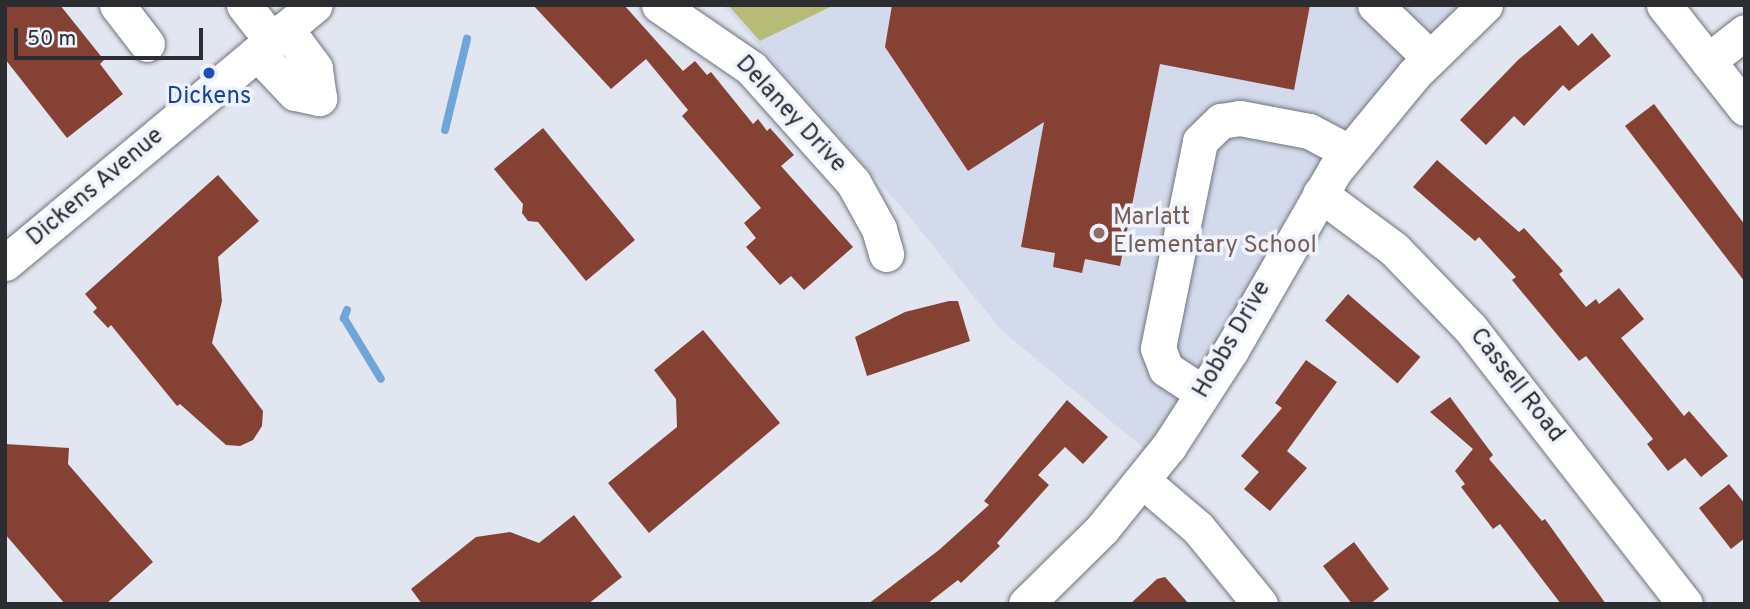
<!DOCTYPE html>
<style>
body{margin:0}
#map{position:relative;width:1750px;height:609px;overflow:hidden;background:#e2e6f0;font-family:Overpass,sans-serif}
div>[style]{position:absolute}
.built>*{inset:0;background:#d3daeb}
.green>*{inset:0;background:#b6bc76}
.stream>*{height:8px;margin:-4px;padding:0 4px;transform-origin:4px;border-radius:4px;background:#70a5da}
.building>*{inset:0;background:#854134;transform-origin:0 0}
.roads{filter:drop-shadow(0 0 2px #6f737c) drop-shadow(0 0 2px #6f737c)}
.minor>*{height:35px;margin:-17.5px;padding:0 17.5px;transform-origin:17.5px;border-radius:17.5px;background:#fff}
.dots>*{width:19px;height:19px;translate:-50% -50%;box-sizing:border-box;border:4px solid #eff3fd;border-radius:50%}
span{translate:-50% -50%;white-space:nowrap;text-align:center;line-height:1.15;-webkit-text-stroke:7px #eff3fd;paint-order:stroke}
.transit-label{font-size:24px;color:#164399}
.street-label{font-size:24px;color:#2c2d31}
.education-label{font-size:24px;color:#785e54}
.left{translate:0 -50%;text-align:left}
.frame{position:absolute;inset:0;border:7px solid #2c2d31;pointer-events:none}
.scale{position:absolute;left:14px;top:28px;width:189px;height:32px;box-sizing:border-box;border:4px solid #2c2d31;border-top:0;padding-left:9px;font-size:21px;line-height:24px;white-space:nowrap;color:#2c2d31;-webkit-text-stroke:5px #eff3fd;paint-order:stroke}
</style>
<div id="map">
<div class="built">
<i style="clip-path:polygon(723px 5px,1460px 5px,1379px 89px,1307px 182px,1217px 341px,1146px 450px,1002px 331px,909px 216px)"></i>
</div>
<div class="green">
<i style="clip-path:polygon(728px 5px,834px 5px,760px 41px)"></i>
</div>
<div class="stream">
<i style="left:445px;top:130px;width:94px;rotate:-76.4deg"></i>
<i style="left:347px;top:310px;width:9px;rotate:111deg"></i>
<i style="left:344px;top:318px;width:71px;rotate:58.8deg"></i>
</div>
<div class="building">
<i style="clip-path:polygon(5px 5px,60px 5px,104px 60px,100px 64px,123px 94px,67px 138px,5px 59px)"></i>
<i style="clip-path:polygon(533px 5px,624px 5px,683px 71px,695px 61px,707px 75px,711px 72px,753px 124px,758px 119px,767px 131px,770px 128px,794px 155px,781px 166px,853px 247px,804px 290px,791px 276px,780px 285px,746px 247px,756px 238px,744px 223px,761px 208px,682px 116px,688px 110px,646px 59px,611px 89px)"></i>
<i style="clip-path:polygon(892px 5px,1310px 5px,1294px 90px,1160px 64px,1120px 266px,1085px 259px,1082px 273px,1053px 267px,1055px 253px,1021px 247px,1044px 122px,968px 171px,885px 47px)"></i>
<i style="clip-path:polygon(1560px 25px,1578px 46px,1592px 33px,1611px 56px,1569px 91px,1563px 85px,1524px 126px,1514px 116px,1486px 145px,1460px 120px,1518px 60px)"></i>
<i style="clip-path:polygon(1654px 104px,1745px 225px,1745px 282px,1625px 126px)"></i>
<i style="clip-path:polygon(543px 128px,635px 240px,586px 281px,538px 222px,528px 221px,522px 213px,523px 204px,494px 169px)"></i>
<i style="clip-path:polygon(1437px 160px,1519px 232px,1524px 228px,1563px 271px,1559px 274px,1586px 307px,1596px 299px,1599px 304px,1619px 288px,1644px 319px,1621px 338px,1684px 416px,1689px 411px,1728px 456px,1701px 477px,1685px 458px,1668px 471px,1647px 444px,1653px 439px,1586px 356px,1579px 361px,1512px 280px,1516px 277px,1479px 237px,1475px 241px,1413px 187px)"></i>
<i style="clip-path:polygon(218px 175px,259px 221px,218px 257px,222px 301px,212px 343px,263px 411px,262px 426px,253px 440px,240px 446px,226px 445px,180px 404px,177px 406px,111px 325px,108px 328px,93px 312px,97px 308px,85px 294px)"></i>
<i style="left:1348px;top:294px;width:96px;height:35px;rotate:41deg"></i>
<i style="clip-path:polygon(949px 301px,958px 301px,970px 341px,867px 376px,855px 337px,905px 312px)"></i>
<i style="clip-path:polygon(703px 330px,780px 423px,649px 533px,608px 483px,677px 427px,676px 399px,654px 370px)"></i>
<i style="clip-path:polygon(1306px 360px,1337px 382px,1287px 451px,1307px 468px,1270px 511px,1244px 489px,1259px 472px,1241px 456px,1282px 408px,1275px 403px)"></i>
<i style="clip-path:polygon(1450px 397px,1493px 455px,1489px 459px,1542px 521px,1545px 519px,1606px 604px,1561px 604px,1500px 524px,1493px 529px,1461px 487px,1465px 484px,1455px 471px,1473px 449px,1430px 412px)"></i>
<i style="clip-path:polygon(1067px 400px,1108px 437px,1083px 464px,1065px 447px,1038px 475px,1049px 485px,997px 543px,1000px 546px,961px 583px,958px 580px,927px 604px,868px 604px,939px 550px,989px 505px,984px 501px)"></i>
<i style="clip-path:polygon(5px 444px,69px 448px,68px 464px,153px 562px,106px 604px,65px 604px,5px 534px)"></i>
<i style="clip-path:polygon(1729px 484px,1745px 504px,1745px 538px,1731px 549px,1699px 508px)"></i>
<i style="clip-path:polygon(574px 515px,622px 577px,588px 604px,422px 604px,411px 589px,476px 537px,510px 532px,539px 543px)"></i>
<i style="clip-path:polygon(1354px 542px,1389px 589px,1370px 604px,1352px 604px,1323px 566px)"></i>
<i style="clip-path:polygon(1165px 577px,1189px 604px,1130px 604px,1157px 579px)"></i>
</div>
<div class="roads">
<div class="minor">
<i style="left:117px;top:5px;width:49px;rotate:52.4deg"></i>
<i style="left:244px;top:5px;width:46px;rotate:52.1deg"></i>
<i style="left:659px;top:5px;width:112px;rotate:34.4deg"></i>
<i style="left:751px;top:68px;width:153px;rotate:48.2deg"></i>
<i style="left:853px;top:182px;width:54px;rotate:61deg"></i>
<i style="left:879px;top:229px;width:26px;rotate:74deg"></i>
<i style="left:1375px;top:5px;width:76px;rotate:43.9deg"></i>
<i style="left:1664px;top:5px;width:131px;rotate:51.8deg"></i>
<i style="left:257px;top:53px;width:55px;rotate:46.5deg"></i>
<i style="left:295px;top:93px;width:25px;rotate:12deg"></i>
<i style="left:319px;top:98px;width:30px;rotate:-98deg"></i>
<i style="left:315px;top:68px;width:49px;rotate:-126.6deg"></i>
<i style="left:1708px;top:61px;width:47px;rotate:-38.1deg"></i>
<i style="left:1320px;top:194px;width:92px;rotate:36.6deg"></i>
<i style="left:1394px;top:249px;width:111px;rotate:46.1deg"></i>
<i style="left:1471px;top:329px;width:348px;rotate:52.1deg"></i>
<i style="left:5px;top:263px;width:403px;rotate:-39.8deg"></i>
<i style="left:1203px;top:393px;width:44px;rotate:-147deg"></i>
<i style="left:1166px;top:369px;width:22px;rotate:-111deg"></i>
<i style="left:1158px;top:348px;width:211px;rotate:-78.5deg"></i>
<i style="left:1200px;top:141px;width:29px;rotate:-44deg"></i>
<i style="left:1221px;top:121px;width:19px;rotate:-9deg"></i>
<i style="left:1240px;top:118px;width:70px;rotate:10.7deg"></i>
<i style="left:1309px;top:131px;width:45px;rotate:27.7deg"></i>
<i style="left:1143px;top:481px;width:72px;rotate:40.5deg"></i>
<i style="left:1198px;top:528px;width:98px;rotate:50.8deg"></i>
<i style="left:1026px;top:604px;width:107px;rotate:-44.6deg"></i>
<i style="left:1102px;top:529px;width:107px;rotate:-51.1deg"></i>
<i style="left:1169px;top:446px;width:114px;rotate:-57.1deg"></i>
<i style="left:1231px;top:350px;width:208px;rotate:-60deg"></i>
<i style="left:1335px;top:170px;width:124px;rotate:-50.5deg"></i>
<i style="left:1414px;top:74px;width:99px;rotate:-44.2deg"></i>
</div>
</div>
<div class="dots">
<i style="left:209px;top:73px;background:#1a4fb4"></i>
<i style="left:1099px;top:233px;background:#8d6e63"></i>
</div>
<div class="transit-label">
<span style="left:209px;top:98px">Dickens</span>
</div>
<div class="street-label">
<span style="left:790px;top:115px;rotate:47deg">Delaney Drive</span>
<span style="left:96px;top:188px;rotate:-40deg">Dickens Avenue</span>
<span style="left:1233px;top:340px;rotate:-60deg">Hobbs Drive</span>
<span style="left:1516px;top:386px;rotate:52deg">Cassell Road</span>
</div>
<div class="education-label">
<span class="left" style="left:1113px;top:233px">Marlatt<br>Elementary School</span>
</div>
<div class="frame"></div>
<div class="scale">50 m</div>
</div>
